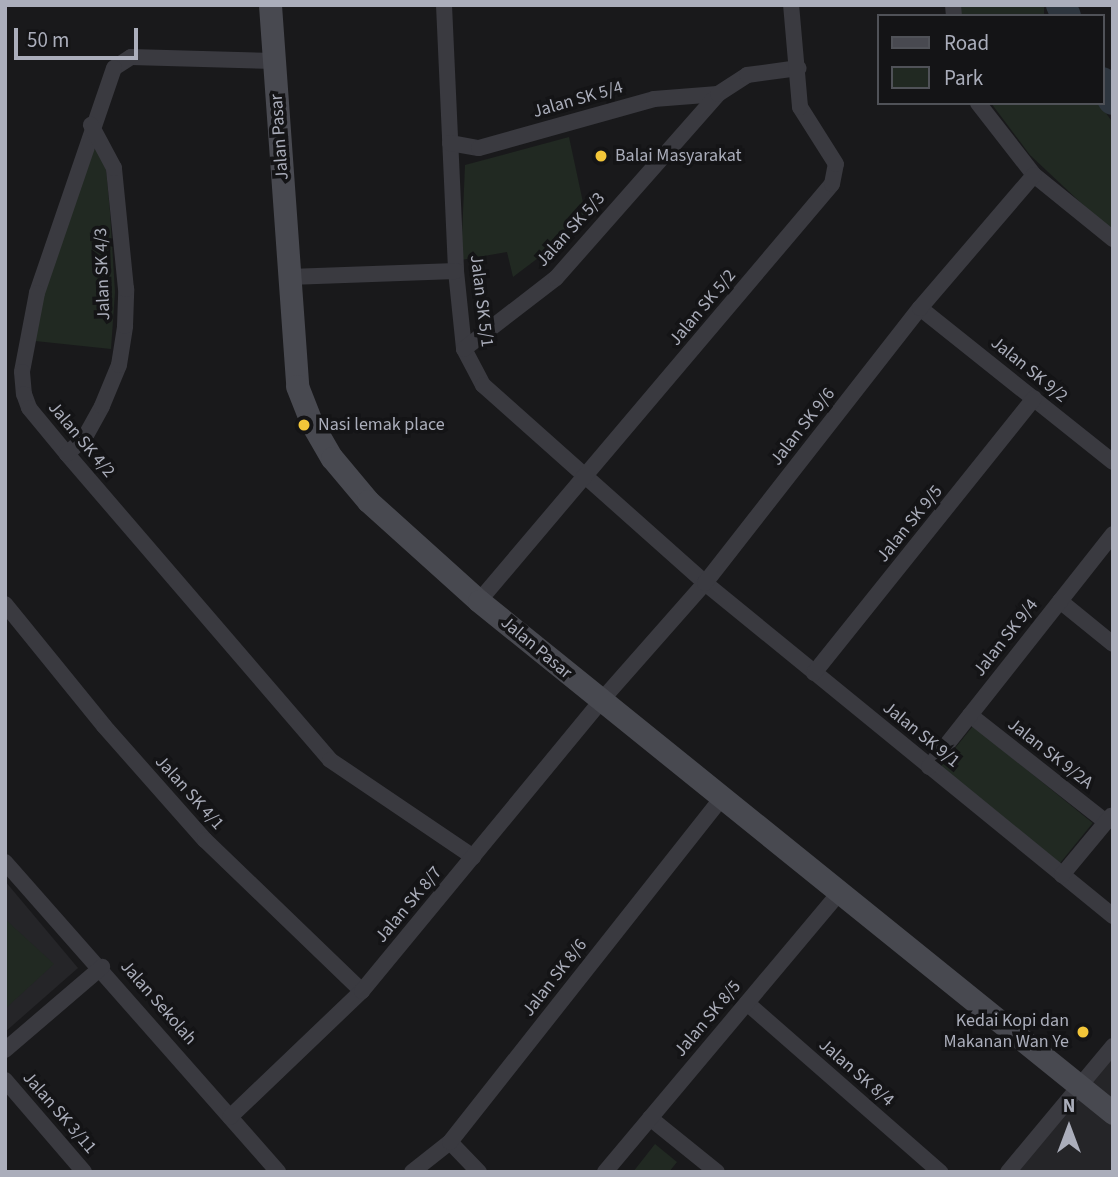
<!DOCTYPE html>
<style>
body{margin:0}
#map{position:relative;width:1118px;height:1177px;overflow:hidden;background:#19191b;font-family:"Source Sans 3",sans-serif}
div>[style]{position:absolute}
.built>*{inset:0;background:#252528}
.green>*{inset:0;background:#212922;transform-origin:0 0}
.river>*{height:30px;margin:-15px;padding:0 15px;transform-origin:15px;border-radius:15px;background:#2e363f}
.street>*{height:16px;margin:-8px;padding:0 8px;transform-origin:8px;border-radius:8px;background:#3a3a40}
.secondary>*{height:23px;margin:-11.5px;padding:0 11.5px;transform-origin:11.5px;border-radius:11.5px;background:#484950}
.dots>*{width:19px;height:19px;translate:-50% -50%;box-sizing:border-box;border:4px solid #141416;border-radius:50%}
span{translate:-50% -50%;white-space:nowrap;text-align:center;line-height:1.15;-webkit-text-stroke:7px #141416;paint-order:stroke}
.street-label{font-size:18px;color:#abaebb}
.poi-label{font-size:18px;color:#abaebb}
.left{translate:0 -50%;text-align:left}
.right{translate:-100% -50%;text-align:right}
.frame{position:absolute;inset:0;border:7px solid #abaebb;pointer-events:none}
.legend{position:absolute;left:877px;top:14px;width:228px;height:91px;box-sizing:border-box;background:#141416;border:2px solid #505258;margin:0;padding:9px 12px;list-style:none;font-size:21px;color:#abaebb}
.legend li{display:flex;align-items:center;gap:14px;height:35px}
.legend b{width:35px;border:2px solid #505258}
.north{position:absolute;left:1034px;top:1093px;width:70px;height:70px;-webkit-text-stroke:5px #141416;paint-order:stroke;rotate:0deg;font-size:19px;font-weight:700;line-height:28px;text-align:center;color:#abaebb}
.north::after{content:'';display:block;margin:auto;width:24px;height:32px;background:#abaebb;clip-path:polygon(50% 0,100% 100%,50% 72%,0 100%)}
.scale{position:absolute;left:14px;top:28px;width:124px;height:32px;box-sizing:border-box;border:4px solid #abaebb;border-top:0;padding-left:9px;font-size:21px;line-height:24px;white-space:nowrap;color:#abaebb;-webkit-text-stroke:5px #141416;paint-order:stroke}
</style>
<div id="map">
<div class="built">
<i style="clip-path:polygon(5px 881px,78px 968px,5px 1032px)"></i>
<i style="clip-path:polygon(1113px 1056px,1113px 1172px,1012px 1172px)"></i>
</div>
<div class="green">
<i style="left:961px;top:5px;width:83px;height:11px"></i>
<i style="clip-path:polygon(991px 103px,1099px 103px,1113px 123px,1113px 233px,1030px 155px)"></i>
<i style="clip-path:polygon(569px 137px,587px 221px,513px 277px,507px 252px,461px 260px,465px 165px)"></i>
<i style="clip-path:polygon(98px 147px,105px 156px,110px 212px,115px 292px,111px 349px,35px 341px,45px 288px,91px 152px)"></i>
<i style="left:973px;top:726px;width:154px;height:53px;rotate:39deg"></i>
<i style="clip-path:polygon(5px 919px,54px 964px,5px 1009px)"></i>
<i style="clip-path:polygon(655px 1144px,677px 1162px,669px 1172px,633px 1172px)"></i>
</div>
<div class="river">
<i style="left:1061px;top:5px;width:12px;rotate:66deg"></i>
<i style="left:1102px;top:82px;width:21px;rotate:59deg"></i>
</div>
<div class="street">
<i style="left:444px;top:5px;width:266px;rotate:87.4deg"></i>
<i style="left:456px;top:271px;width:78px;rotate:84.1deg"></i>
<i style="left:464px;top:349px;width:41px;rotate:62.2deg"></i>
<i style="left:483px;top:385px;width:297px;rotate:41.7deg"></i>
<i style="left:705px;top:583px;width:527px;rotate:39.22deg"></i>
<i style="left:953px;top:5px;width:11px;rotate:85deg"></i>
<i style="left:276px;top:61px;width:145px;rotate:-178.4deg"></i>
<i style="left:131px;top:57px;width:20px;rotate:147deg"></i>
<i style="left:114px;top:68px;width:238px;rotate:108.9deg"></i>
<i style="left:37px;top:293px;width:80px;rotate:100.8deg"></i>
<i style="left:22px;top:372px;width:22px;rotate:85deg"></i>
<i style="left:24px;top:394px;width:15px;rotate:70deg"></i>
<i style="left:29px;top:408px;width:60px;rotate:50.4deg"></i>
<i style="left:67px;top:454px;width:403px;rotate:49.3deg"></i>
<i style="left:330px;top:760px;width:173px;rotate:34.1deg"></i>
<i style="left:978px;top:103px;width:91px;rotate:52.1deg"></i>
<i style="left:1034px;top:175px;width:102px;rotate:39deg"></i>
<i style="left:450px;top:143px;width:29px;rotate:10deg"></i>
<i style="left:479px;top:148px;width:182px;rotate:-15.6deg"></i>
<i style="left:654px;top:99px;width:64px;rotate:-4.5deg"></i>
<i style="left:289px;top:277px;width:167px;rotate:-2.1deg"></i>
<i style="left:920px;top:308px;width:247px;rotate:38.6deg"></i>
<i style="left:464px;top:349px;width:116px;rotate:-37.7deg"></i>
<i style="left:556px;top:278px;width:245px;rotate:-48.6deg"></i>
<i style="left:718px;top:94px;width:35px;rotate:-33deg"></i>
<i style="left:747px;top:75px;width:52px;rotate:-7.7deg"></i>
<i style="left:67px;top:454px;width:25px;rotate:-43deg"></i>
<i style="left:85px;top:437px;width:35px;rotate:-61deg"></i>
<i style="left:102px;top:406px;width:44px;rotate:-67.5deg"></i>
<i style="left:119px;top:365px;width:39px;rotate:-81deg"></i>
<i style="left:125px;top:326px;width:37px;rotate:-88deg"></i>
<i style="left:126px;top:289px;width:122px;rotate:-95.7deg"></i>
<i style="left:114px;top:168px;width:49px;rotate:-118.1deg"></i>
<i style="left:479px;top:601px;width:546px;rotate:-49.75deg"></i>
<i style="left:832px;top:184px;width:20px;rotate:-79deg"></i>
<i style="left:836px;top:164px;width:67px;rotate:-122.3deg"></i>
<i style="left:800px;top:107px;width:102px;rotate:-95deg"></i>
<i style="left:1060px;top:601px;width:68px;rotate:39.1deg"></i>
<i style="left:5px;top:604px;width:157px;rotate:50.9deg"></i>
<i style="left:104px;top:726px;width:152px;rotate:48.5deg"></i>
<i style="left:205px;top:840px;width:218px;rotate:43.9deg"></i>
<i style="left:814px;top:673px;width:352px;rotate:-51.3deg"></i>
<i style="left:970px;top:715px;width:173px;rotate:38.2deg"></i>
<i style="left:929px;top:767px;width:297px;rotate:-51.7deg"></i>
<i style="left:5px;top:862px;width:413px;rotate:48.6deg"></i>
<i style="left:1062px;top:875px;width:77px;rotate:-50.3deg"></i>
<i style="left:747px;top:1003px;width:257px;rotate:41.2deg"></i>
<i style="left:5px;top:1050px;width:128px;rotate:-40.6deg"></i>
<i style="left:5px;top:1080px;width:121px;rotate:49.3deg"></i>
<i style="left:230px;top:1117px;width:182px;rotate:-43.7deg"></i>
<i style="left:362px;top:991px;width:374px;rotate:-50.5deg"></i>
<i style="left:600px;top:702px;width:159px;rotate:-48.6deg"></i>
<i style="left:705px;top:583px;width:349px;rotate:-52deg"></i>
<i style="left:920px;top:308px;width:175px;rotate:-49.4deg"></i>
<i style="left:650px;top:1118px;width:86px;rotate:38.9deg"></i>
<i style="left:450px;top:1142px;width:42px;rotate:46deg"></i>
<i style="left:412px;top:1172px;width:48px;rotate:-38.3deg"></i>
<i style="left:450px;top:1142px;width:436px;rotate:-51.7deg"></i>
<i style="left:605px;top:1172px;width:366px;rotate:-50deg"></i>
<i style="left:1008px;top:1172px;width:164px;rotate:-50.2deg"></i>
</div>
<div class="secondary">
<i style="left:270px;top:5px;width:382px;rotate:85.9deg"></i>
<i style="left:297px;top:386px;width:41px;rotate:68.5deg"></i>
<i style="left:312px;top:424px;width:39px;rotate:60deg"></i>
<i style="left:332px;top:458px;width:56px;rotate:50.1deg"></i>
<i style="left:368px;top:501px;width:149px;rotate:42deg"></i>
<i style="left:479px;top:601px;width:815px;rotate:38.92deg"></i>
</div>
<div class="dots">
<i style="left:601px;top:156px;background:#f3c639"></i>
<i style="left:304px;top:425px;background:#f3c639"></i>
<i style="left:1083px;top:1032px;background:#f3c639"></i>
</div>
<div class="street-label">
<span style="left:578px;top:100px;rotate:-16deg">Jalan SK 5/4</span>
<span style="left:280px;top:137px;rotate:-94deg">Jalan Pasar</span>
<span style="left:571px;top:230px;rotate:-48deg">Jalan SK 5/3</span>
<span style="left:103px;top:274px;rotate:-92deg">Jalan SK 4/3</span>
<span style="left:481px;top:301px;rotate:83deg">Jalan SK 5/1</span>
<span style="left:703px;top:308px;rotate:-50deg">Jalan SK 5/2</span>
<span style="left:1029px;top:370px;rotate:39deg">Jalan SK 9/2</span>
<span style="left:803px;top:427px;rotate:-52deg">Jalan SK 9/6</span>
<span style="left:81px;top:440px;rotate:50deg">Jalan SK 4/2</span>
<span style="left:910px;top:524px;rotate:-51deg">Jalan SK 9/5</span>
<span style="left:1006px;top:638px;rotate:-52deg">Jalan SK 9/4</span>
<span style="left:536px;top:648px;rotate:40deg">Jalan Pasar</span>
<span style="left:921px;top:735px;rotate:39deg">Jalan SK 9/1</span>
<span style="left:1050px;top:754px;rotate:38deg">Jalan SK 9/2A</span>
<span style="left:189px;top:793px;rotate:48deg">Jalan SK 4/1</span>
<span style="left:409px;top:905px;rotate:-50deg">Jalan SK 8/7</span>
<span style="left:555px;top:978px;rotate:-52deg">Jalan SK 8/6</span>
<span style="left:158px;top:1003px;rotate:49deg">Jalan Sekolah</span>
<span style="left:708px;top:1019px;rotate:-50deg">Jalan SK 8/5</span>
<span style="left:856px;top:1073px;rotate:41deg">Jalan SK 8/4</span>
<span style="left:59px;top:1113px;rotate:49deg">Jalan SK 3/11</span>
</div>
<div class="poi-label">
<span class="left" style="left:615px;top:156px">Balai Masyarakat</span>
<span class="left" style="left:318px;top:425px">Nasi lemak place</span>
<span class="right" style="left:1069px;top:1032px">Kedai Kopi dan<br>Makanan Wan Ye</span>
</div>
<div class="frame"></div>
<ul class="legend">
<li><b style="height:9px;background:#484950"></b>Road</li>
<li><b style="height:19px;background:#212922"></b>Park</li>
</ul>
<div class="north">N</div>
<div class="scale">50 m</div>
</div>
